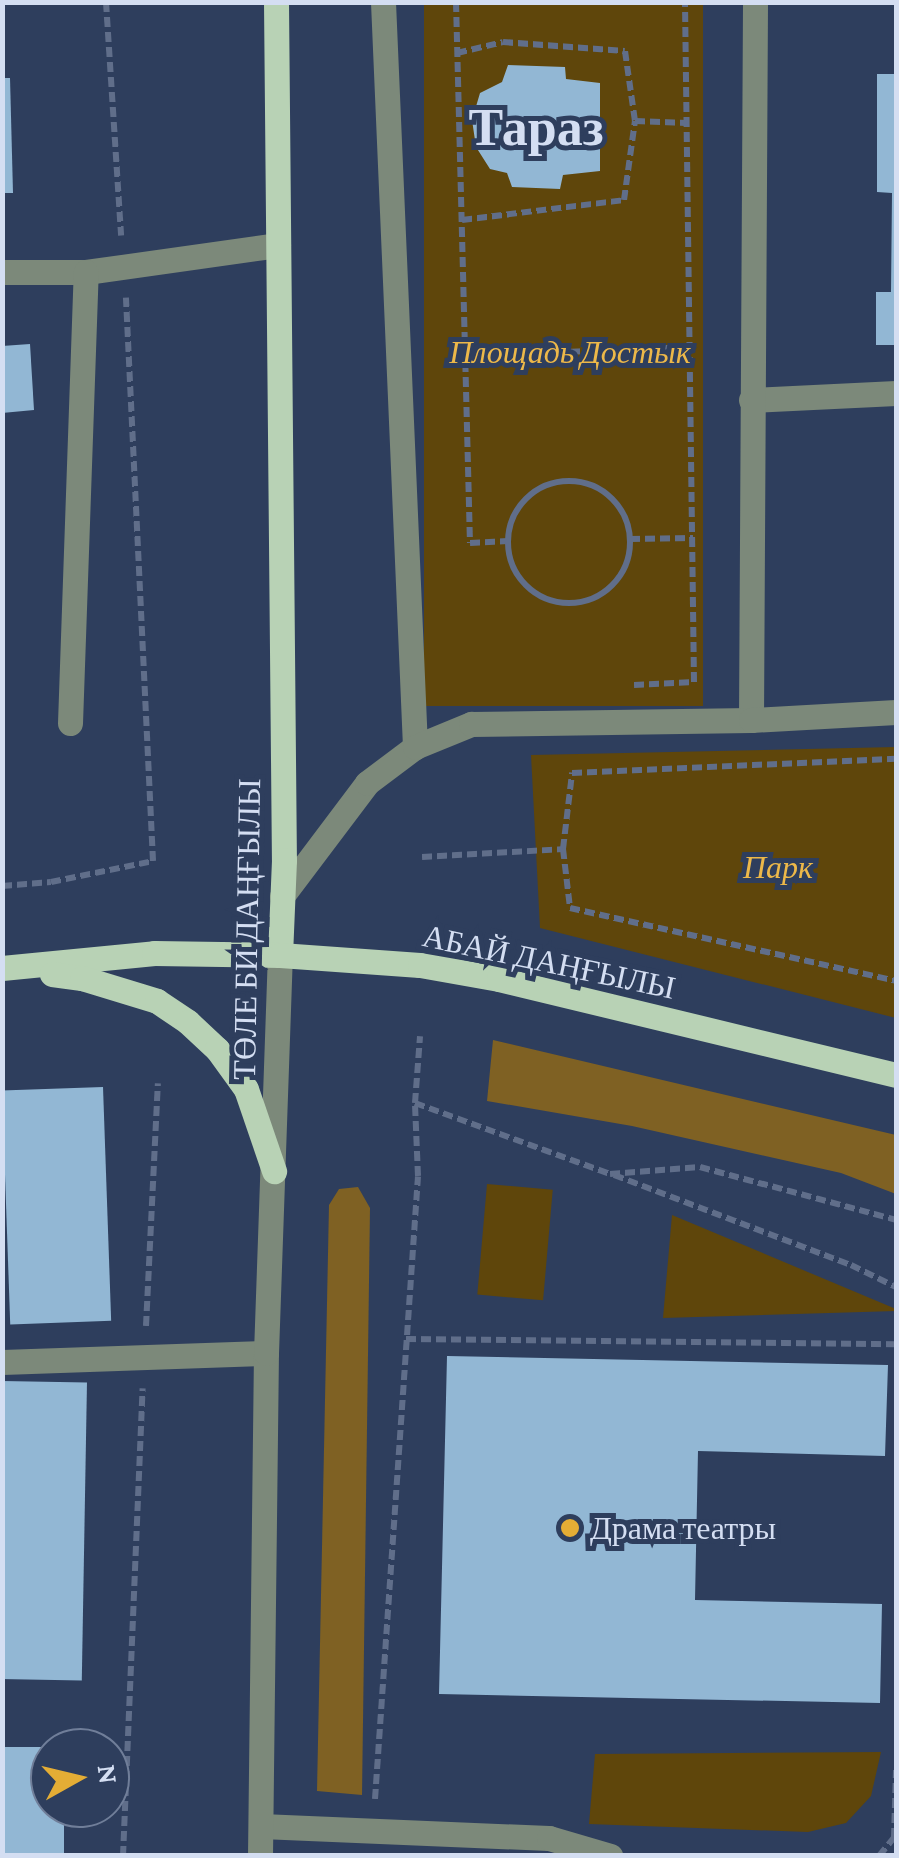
<!DOCTYPE html>
<meta charset="utf-8">
<style>
body{margin:0}
#map{position:relative;width:899px;height:1858px;overflow:hidden;background:#2e3e5d;font-family:"Crimson Pro",serif}
div>[style]{position:absolute}
.green>*{inset:0;background:#5f460b;transform-origin:0 0}
.forest>*{inset:0;background:#7f6123}
.building>*{inset:0;background:#92b7d4;transform-origin:0 0}
.path>*{height:6px;margin-top:-3px;transform-origin:0;background:repeating-linear-gradient(90deg,#606e8a 0 10px,transparent 0 15px)}
.path>.ring{margin:-3px;padding:0;box-sizing:content-box;background:none;border:6px solid #606e8a;border-radius:50%}
.minor>*{height:25px;margin:-12.5px;padding:0 12.5px;transform-origin:12.5px;border-radius:12.5px;background:#7c897a}
.major>*{height:25px;margin:-12.5px;padding:0 12.5px;transform-origin:12.5px;border-radius:12.5px;background:#b8d2b5}
.dots>*{width:28px;height:28px;translate:-50% -50%;box-sizing:border-box;border:5px solid #2e3e5d;border-radius:50%}
span{translate:-50% -50%;white-space:nowrap;text-align:center;line-height:1.15;-webkit-text-stroke:10px #2e3e5d;paint-order:stroke}
.park-label{font-size:32px;color:#edb849;font-style:italic}
.street-label{font-size:32px;color:#d4def2}
.poi-label{font-size:32px;color:#d4def2}
.left{translate:0 -50%;text-align:left}
.town-label{font-size:52px;color:#d4def2;font-weight:700}
.frame{position:absolute;inset:0;border:5px solid #d4def2;pointer-events:none}
.north{position:absolute;left:30px;top:1728px;width:100px;height:100px;box-sizing:border-box;background:#2e3e5d;border:2px solid #707e99;border-radius:50%;rotate:82deg;font-size:28px;font-weight:700;line-height:40px;text-align:center;color:#d4def2}
.north::after{content:'';display:block;margin:auto;width:35px;height:45px;background:#e4ad35;clip-path:polygon(50% 0,100% 100%,50% 72%,0 100%)}
</style>
<div id="map">
<div class="green">
<i style="left:424px;top:3px;width:279px;height:703px"></i>
<i style="clip-path:polygon(896px 747px,896px 1018px,540px 928px,531px 755px)"></i>
<i style="left:487px;top:1184px;width:66px;height:111px;rotate:5deg"></i>
<i style="clip-path:polygon(672px 1215px,896px 1309px,896px 1311px,663px 1318px)"></i>
<i style="clip-path:polygon(881px 1752px,871px 1796px,846px 1823px,808px 1832px,589px 1824px,595px 1754px)"></i>
</div>
<div class="forest">
<i style="clip-path:polygon(493px 1040px,896px 1135px,896px 1194px,841px 1173px,632px 1126px,487px 1101px)"></i>
<i style="clip-path:polygon(358px 1187px,370px 1208px,362px 1795px,317px 1791px,329px 1205px,339px 1189px)"></i>
</div>
<div class="building">
<i style="clip-path:polygon(508px 65px,565px 67px,566px 79px,600px 83px,600px 171px,563px 175px,560px 189px,512px 187px,507px 173px,490px 169px,476px 147px,472px 120px,480px 93px,502px 82px)"></i>
<i style="clip-path:polygon(877px 74px,896px 74px,896px 345px,876px 345px,876px 292px,891px 292px,892px 193px,877px 192px)"></i>
<i style="clip-path:polygon(2px 78px,10px 78px,13px 193px,2px 193px)"></i>
<i style="clip-path:polygon(30px 344px,34px 410px,2px 413px,2px 346px)"></i>
<i style="left:103px;top:1087px;width:234px;height:101px;rotate:88deg"></i>
<i style="clip-path:polygon(447px 1356px,888px 1365px,885px 1456px,698px 1451px,695px 1600px,882px 1604px,880px 1703px,439px 1694px)"></i>
<i style="left:2px;top:1381px;width:85px;height:298px;rotate:1deg"></i>
<i style="clip-path:polygon(2px 1747px,50px 1747px,50px 1808px,64px 1808px,64px 1856px,2px 1856px)"></i>
</div>
<div class="path">
<i style="left:106px;top:2px;width:234px;rotate:86.3deg"></i>
<i style="left:456px;top:2px;width:541px;rotate:88.52deg"></i>
<i style="left:470px;top:543px;width:38px;rotate:-3deg"></i>
<i style="left:457px;top:53px;width:47px;rotate:-13.4deg"></i>
<i style="left:503px;top:42px;width:122px;rotate:4.2deg"></i>
<i style="left:625px;top:51px;width:71px;rotate:81.9deg"></i>
<i style="left:635px;top:121px;width:52px;rotate:2.2deg"></i>
<i style="left:462px;top:220px;width:163px;rotate:-7deg"></i>
<i style="left:624px;top:200px;width:80px;rotate:-82.1deg"></i>
<i style="left:465px;top:356px;width:226px;rotate:-2.3deg"></i>
<i class="ring" style="left:508px;top:481px;width:116px;height:116px"></i>
<i style="left:630px;top:539px;width:63px;rotate:-0.9deg"></i>
<i style="left:634px;top:685px;width:60px;rotate:-2.9deg"></i>
<i style="left:694px;top:682px;width:680px;rotate:-90.76deg"></i>
<i style="left:563px;top:849px;width:59px;rotate:83.2deg"></i>
<i style="left:570px;top:908px;width:334px;rotate:12.6deg"></i>
<i style="left:422px;top:857px;width:141px;rotate:-3.2deg"></i>
<i style="left:563px;top:849px;width:77px;rotate:-83.2deg"></i>
<i style="left:572px;top:773px;width:324px;rotate:-2.5deg"></i>
<i style="left:2px;top:886px;width:49px;rotate:-4.7deg"></i>
<i style="left:51px;top:882px;width:104px;rotate:-11.6deg"></i>
<i style="left:153px;top:861px;width:564px;rotate:-92.75deg"></i>
<i style="left:415px;top:1103px;width:208px;rotate:20deg"></i>
<i style="left:610px;top:1174px;width:90px;rotate:-4.4deg"></i>
<i style="left:700px;top:1167px;width:203px;rotate:15.1deg"></i>
<i style="left:614px;top:1175px;width:254px;rotate:20.8deg"></i>
<i style="left:851px;top:1265px;width:50px;rotate:26.1deg"></i>
<i style="left:146px;top:1326px;width:243px;rotate:-87.2deg"></i>
<i style="left:406px;top:1339px;width:490px;rotate:0.6deg"></i>
<i style="left:375px;top:1799px;width:624px;rotate:-86.05deg"></i>
<i style="left:418px;top:1176px;width:73px;rotate:-92.4deg"></i>
<i style="left:415px;top:1103px;width:67px;rotate:-85.7deg"></i>
<i style="left:894px;top:1838px;width:68px;rotate:-88.3deg"></i>
<i style="left:123px;top:1856px;width:468px;rotate:-87.6deg"></i>
<i style="left:879px;top:1856px;width:27px;rotate:-51deg"></i>
</div>
<div class="minor">
<i style="left:383px;top:2px;width:746px;rotate:87.54deg"></i>
<i style="left:2px;top:272px;width:84px"></i>
<i style="left:86px;top:272px;width:194px;rotate:-8deg"></i>
<i style="left:751px;top:400px;width:145px;rotate:-2.8deg"></i>
<i style="left:751px;top:720px;width:718px;rotate:-89.68deg"></i>
<i style="left:70px;top:723px;width:451px;rotate:-88deg"></i>
<i style="left:282px;top:896px;width:141px;rotate:-53deg"></i>
<i style="left:367px;top:783px;width:60px;rotate:-36.9deg"></i>
<i style="left:415px;top:747px;width:61px;rotate:-22.3deg"></i>
<i style="left:471px;top:724px;width:280px;rotate:-0.8deg"></i>
<i style="left:751px;top:720px;width:145px;rotate:-3.2deg"></i>
<i style="left:2px;top:1362px;width:264px;rotate:-2deg"></i>
<i style="left:261px;top:1826px;width:288px;rotate:2.4deg"></i>
<i style="left:549px;top:1838px;width:64px;rotate:16.4deg"></i>
<i style="left:260px;top:1856px;width:503px;rotate:-89.32deg"></i>
<i style="left:266px;top:1353px;width:398px;rotate:-88deg"></i>
</div>
<div class="major">
<i style="left:276px;top:2px;width:858px;rotate:89.47deg"></i>
<i style="left:284px;top:860px;width:95px;rotate:92.4deg"></i>
<i style="left:2px;top:968px;width:153px;rotate:-5.6deg"></i>
<i style="left:154px;top:953px;width:126px;rotate:0.9deg"></i>
<i style="left:280px;top:955px;width:140px;rotate:4.1deg"></i>
<i style="left:420px;top:965px;width:80px;rotate:10deg"></i>
<i style="left:499px;top:979px;width:408px;rotate:13.6deg"></i>
<i style="left:52px;top:974px;width:30px;rotate:8deg"></i>
<i style="left:82px;top:978px;width:78px;rotate:17deg"></i>
<i style="left:157px;top:1001px;width:37px;rotate:34deg"></i>
<i style="left:188px;top:1022px;width:40px;rotate:43deg"></i>
<i style="left:217px;top:1049px;width:49px;rotate:54.1deg"></i>
<i style="left:246px;top:1089px;width:87px;rotate:71.1deg"></i>
</div>
<div class="dots">
<i style="left:570px;top:1528px;background:#e4ad35"></i>
</div>
<div class="park-label">
<span style="left:570px;top:352px">Площадь Достык</span>
<span style="left:778px;top:867px">Парк</span>
</div>
<div class="street-label">
<span style="left:247px;top:929px;rotate:-89deg">ТӨЛЕ БИ ДАҢҒЫЛЫ</span>
<span style="left:549px;top:962px;rotate:12deg">АБАЙ ДАҢҒЫЛЫ</span>
</div>
<div class="poi-label">
<span class="left" style="left:590px;top:1528px">Драма театры</span>
</div>
<div class="town-label">
<span style="left:536px;top:128px">Тараз</span>
</div>
<div class="frame"></div>
<div class="north">N</div>
</div>
